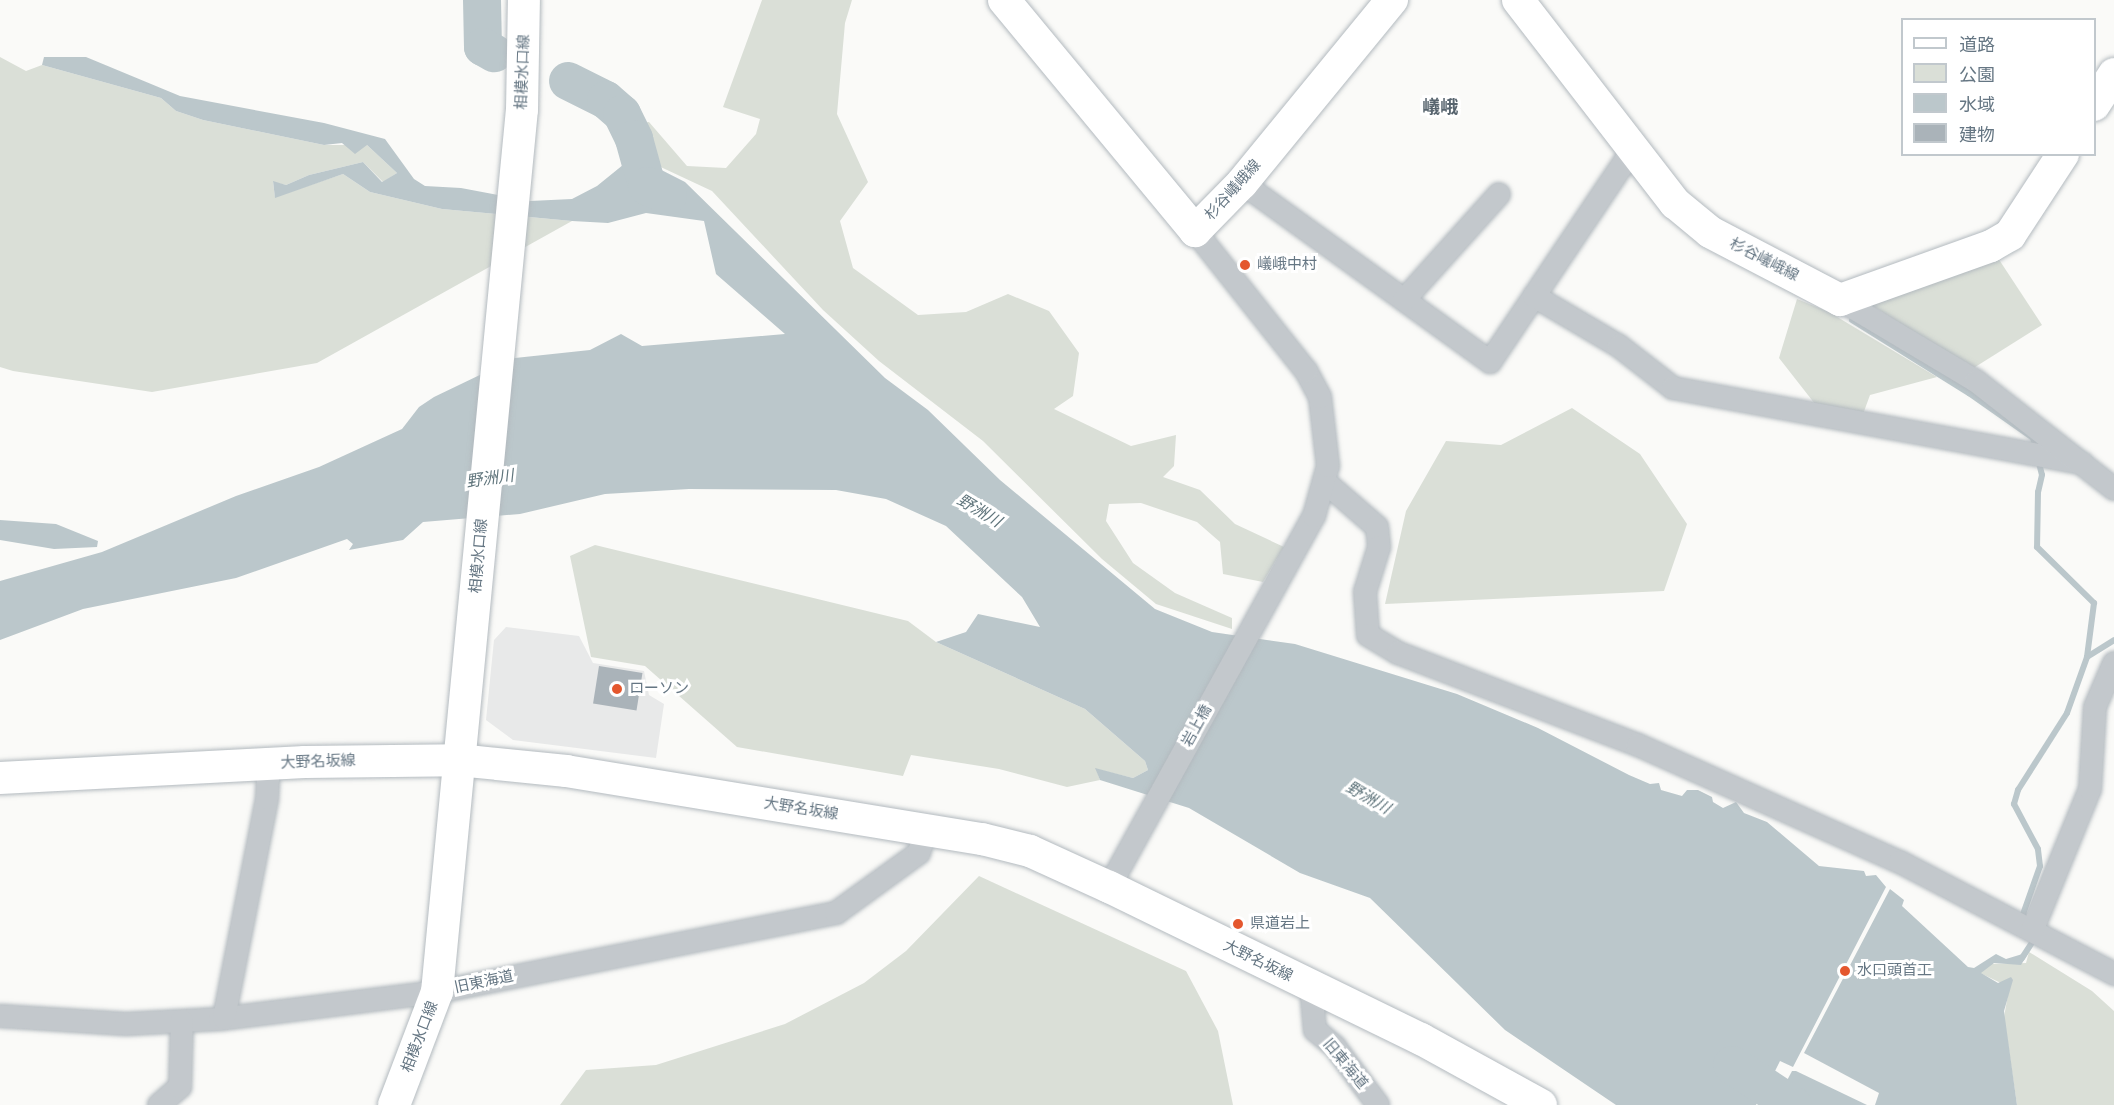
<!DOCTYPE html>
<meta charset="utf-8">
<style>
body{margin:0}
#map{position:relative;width:2114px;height:1105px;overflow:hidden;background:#fafaf8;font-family:"Varela Round","Noto Sans JP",sans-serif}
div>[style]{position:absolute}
.built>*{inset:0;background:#e8e9e9}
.green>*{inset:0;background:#dadfd7}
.water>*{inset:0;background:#bbc7cb}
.stream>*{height:6px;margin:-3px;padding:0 3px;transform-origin:3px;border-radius:3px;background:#bbc7cb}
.river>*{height:38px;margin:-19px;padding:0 19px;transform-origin:19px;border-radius:19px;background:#bbc7cb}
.building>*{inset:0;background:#aab3b9;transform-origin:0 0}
.roads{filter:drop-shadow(0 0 2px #b3babf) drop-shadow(0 0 2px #b3babf)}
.street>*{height:22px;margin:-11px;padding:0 11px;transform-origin:11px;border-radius:11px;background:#c3c8cc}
.secondary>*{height:32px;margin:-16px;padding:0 16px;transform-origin:16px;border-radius:16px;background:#fff}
.dots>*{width:16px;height:16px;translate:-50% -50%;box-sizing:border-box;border:3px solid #fff;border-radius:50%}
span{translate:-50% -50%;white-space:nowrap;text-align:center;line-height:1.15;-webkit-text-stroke:6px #fff;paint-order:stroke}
.street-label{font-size:15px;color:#657683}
.poi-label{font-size:15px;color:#657683}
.left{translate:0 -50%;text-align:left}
.water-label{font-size:16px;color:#60757c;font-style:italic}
.quarter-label{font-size:18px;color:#57646e;font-weight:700}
.legend{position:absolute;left:1901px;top:18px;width:195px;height:138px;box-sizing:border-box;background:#fff;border:2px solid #c1c8cd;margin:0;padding:8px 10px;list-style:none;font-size:18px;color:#657683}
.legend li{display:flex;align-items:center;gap:12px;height:30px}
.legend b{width:30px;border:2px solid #c1c8cd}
</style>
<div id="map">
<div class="built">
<i style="clip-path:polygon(506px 627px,579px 636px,593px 663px,644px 671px,649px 695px,664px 704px,656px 758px,513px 740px,486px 720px,494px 640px)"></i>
</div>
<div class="green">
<i style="clip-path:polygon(762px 0,852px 0,845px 23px,837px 114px,868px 182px,840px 221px,853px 268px,918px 315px,966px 312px,1008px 294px,1049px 311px,1079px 353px,1073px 396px,1054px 409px,1131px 446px,1176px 435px,1174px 466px,1163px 477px,1200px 490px,1235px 524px,1284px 547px,1263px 582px,1223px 574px,1220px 542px,1197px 522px,1141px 503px,1109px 504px,1106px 521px,1133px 563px,1175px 593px,1232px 618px,1232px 629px,1156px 604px,1102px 559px,983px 441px,879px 361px,823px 310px,712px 191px,620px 148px,617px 125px,649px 122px,687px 166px,726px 168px,756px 134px,760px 119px,723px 107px)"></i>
<i style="clip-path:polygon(0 57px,26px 71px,42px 65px,161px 98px,176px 111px,203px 120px,324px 145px,367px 145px,397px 173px,383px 182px,363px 162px,309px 175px,286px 185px,273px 182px,275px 197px,343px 174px,370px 192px,442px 209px,572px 221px,317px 363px,152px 392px,13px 371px,0 367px)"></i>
<i style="clip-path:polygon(1996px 255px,2042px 325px,1972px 369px,1868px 303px)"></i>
<i style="clip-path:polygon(1797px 299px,1829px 312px,1937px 377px,1870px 395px,1862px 417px,1815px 404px,1779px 358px)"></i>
<i style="clip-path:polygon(1572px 408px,1640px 454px,1687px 524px,1664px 591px,1385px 604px,1406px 511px,1446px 441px,1501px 445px)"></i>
<i style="clip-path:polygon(595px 545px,908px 621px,936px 642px,1085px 709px,1145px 761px,1148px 770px,1133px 778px,1096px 769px,1100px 780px,1067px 787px,999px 769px,911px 755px,903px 776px,737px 747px,645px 666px,591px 657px,570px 556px)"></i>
<i style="clip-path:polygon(979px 876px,1186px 971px,1218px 1031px,1233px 1105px,560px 1105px,586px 1070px,656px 1065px,785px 1024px,864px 983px,906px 951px)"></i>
<i style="clip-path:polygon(2029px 952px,2092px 991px,2114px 1011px,2114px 1105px,2017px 1105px,2004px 1017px,2011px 978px,2003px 984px,1980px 973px,1988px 964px,2026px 963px)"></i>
</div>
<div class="water">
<i style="clip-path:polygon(44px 57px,86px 57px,180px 96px,324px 123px,385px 139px,414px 179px,425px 186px,461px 188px,530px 201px,572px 199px,597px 186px,634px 156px,685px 182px,885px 378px,928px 410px,1000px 480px,1155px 609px,1212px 632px,1295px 644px,1457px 694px,1538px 728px,1629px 775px,1650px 784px,1659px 783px,1661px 790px,1682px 796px,1687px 790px,1698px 790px,1712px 797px,1713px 802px,1723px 808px,1736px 802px,1744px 813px,1767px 822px,1819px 866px,1864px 871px,1866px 876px,1876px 875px,1886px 887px,1793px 1067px,1780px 1061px,1773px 1075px,1781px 1080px,1771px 1100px,1761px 1095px,1756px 1105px,1616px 1105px,1505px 1030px,1370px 898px,1300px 873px,1189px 808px,1100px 780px,1095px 768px,1133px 778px,1148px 770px,1145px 761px,1085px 709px,936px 642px,966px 632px,978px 614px,1040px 627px,1022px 597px,946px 526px,886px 499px,836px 490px,689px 489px,605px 494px,520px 514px,423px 522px,403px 540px,349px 550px,353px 544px,347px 539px,236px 578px,83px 609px,0 640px,0 581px,102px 552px,236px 496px,319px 467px,402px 429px,419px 407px,434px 397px,515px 358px,590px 350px,621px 334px,642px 346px,785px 334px,716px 274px,704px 221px,646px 213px,608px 223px,572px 221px,442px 209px,370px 192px,343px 174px,275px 198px,273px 181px,286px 185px,309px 175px,363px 162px,382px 182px,397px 173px,367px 145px,355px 154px,342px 143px,324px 145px,203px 120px,176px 111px,161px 98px,42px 65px)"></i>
<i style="clip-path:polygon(0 520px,56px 524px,98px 541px,97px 547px,54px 549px,0 540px)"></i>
<i style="clip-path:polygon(1890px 889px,1904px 900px,1902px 906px,1968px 967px,1974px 968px,1996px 954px,2006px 959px,2029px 952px,2021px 965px,1994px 963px,1981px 973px,1998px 983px,2011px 977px,2013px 980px,2004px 1011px,2017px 1105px,1875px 1105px,1879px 1093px,1804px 1053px)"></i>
<i style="clip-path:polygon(1792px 1071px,1796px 1071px,1867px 1105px,1774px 1105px)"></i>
</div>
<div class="stream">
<i style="left:1852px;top:320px;width:138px;rotate:32deg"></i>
<i style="left:1969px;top:393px;width:78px;rotate:35.1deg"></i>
<i style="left:2033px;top:438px;width:11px;rotate:75deg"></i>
<i style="left:2038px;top:459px;width:16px;rotate:76deg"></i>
<i style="left:2042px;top:475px;width:17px;rotate:103deg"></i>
<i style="left:2038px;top:492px;width:55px;rotate:91deg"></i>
<i style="left:2037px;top:547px;width:80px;rotate:44.5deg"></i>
<i style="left:2094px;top:603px;width:54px;rotate:97.4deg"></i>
<i style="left:2021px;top:920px;width:57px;rotate:-70.6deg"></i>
<i style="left:2040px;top:866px;width:17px;rotate:-97deg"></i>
<i style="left:2038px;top:849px;width:51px;rotate:-118.1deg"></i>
<i style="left:2014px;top:804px;width:15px;rotate:-74deg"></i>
<i style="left:2018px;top:790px;width:91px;rotate:-57.5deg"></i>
<i style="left:2067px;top:713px;width:59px;rotate:-70.3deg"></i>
<i style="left:2087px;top:657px;width:32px;rotate:-32deg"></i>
<i style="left:2022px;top:958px;width:24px;rotate:-57deg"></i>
</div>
<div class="river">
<i style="left:482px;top:0;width:47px;rotate:88.8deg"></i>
<i style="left:483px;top:47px;width:13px;rotate:29deg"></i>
<i style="left:568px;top:81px;width:42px;rotate:26.6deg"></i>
<i style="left:606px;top:100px;width:21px;rotate:41deg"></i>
<i style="left:622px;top:114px;width:28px;rotate:64deg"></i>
<i style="left:634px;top:139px;width:49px;rotate:74.5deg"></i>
<i style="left:647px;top:186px;width:23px;rotate:25deg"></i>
<i style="left:1732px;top:1065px;width:73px;rotate:33.3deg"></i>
</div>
<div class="building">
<i style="left:599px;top:666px;width:44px;height:38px;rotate:9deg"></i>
</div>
<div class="roads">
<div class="street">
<i style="left:1242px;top:183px;width:306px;rotate:35.8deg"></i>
<i style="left:1490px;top:362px;width:253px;rotate:-56.1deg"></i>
<i style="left:1534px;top:296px;width:99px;rotate:30.5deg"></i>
<i style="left:1619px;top:346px;width:68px;rotate:37.9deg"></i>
<i style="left:1673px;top:388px;width:416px;rotate:10.4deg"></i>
<i style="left:1404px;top:300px;width:142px;rotate:-48.1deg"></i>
<i style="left:1840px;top:300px;width:158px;rotate:30.8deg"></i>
<i style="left:1976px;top:381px;width:175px;rotate:38deg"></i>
<i style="left:1324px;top:481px;width:70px;rotate:41deg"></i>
<i style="left:1377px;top:527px;width:20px;rotate:84deg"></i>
<i style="left:1379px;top:547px;width:47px;rotate:107.3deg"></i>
<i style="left:1365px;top:592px;width:43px;rotate:86deg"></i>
<i style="left:1368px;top:635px;width:35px;rotate:31deg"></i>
<i style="left:1398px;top:653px;width:257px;rotate:21deg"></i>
<i style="left:1638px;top:745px;width:287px;rotate:24.1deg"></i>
<i style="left:1900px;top:862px;width:242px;rotate:27.6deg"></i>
<i style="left:1109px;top:887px;width:424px;rotate:-61.1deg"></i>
<i style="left:1314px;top:516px;width:52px;rotate:-74.4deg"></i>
<i style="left:1328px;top:466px;width:69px;rotate:-96.6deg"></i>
<i style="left:1320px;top:397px;width:30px;rotate:-118deg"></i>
<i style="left:1306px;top:371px;width:179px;rotate:-128.4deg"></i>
<i style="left:2032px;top:931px;width:153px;rotate:-67.8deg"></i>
<i style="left:2090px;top:789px;width:82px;rotate:-86.5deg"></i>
<i style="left:2095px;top:707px;width:48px;rotate:-66.6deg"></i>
<i style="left:1311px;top:987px;width:43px;rotate:84.7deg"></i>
<i style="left:1315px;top:1030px;width:26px;rotate:40deg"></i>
<i style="left:1335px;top:1047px;width:72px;rotate:53.4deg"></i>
<i style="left:0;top:1016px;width:126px;rotate:3.6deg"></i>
<i style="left:126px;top:1024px;width:94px;rotate:-3deg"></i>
<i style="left:220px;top:1019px;width:219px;rotate:-7.1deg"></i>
<i style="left:437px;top:992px;width:407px;rotate:-11.2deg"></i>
<i style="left:836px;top:913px;width:102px;rotate:-35.9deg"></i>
<i style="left:919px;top:853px;width:25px;rotate:-74deg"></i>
<i style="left:224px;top:1018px;width:224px;rotate:-78.9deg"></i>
<i style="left:267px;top:798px;width:34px;rotate:-87deg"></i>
<i style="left:159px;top:1105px;width:28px;rotate:-41deg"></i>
<i style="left:180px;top:1087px;width:66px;rotate:-88.3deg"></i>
</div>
<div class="secondary">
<i style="left:1004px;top:0;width:300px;rotate:50.4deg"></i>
<i style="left:1195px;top:231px;width:67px;rotate:-45.6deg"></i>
<i style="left:1242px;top:183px;width:237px;rotate:-50.7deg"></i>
<i style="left:1518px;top:0;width:257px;rotate:52.3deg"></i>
<i style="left:1675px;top:203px;width:45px;rotate:39.6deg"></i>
<i style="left:1710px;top:232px;width:147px;rotate:27.6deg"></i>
<i style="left:1840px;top:300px;width:160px;rotate:-19.7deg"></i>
<i style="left:1991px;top:246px;width:22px;rotate:-30deg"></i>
<i style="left:2010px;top:235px;width:97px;rotate:-56.8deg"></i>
<i style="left:2094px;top:105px;width:37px;rotate:-57deg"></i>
<i style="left:0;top:778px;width:305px;rotate:-3deg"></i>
<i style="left:305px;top:762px;width:153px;rotate:-0.7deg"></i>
<i style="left:458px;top:760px;width:109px;rotate:5.8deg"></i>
<i style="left:566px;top:771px;width:422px;rotate:9.3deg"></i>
<i style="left:982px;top:839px;width:49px;rotate:14deg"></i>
<i style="left:1030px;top:851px;width:87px;rotate:24.5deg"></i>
<i style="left:1109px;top:887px;width:347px;rotate:26deg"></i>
<i style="left:1421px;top:1039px;width:137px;rotate:28.8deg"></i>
<i style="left:394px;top:1105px;width:121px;rotate:-69.2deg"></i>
<i style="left:437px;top:992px;width:886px;rotate:-84.5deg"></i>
<i style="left:522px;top:110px;width:110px;rotate:-89deg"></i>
</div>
</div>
<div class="dots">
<i style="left:1245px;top:265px;background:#e4572e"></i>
<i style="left:617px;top:689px;background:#e4572e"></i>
<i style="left:1238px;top:924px;background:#e4572e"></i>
<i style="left:1845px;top:971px;background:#e4572e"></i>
</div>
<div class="street-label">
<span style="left:523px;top:72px;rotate:-88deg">相模水口線</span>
<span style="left:1233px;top:190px;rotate:-48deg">杉谷嶬峨線</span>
<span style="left:1764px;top:260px;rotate:27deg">杉谷嶬峨線</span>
<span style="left:479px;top:556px;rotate:-85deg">相模水口線</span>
<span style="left:1197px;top:726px;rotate:-61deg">岩上橋</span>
<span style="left:318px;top:762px;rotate:-2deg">大野名坂線</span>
<span style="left:801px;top:809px;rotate:9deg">大野名坂線</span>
<span style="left:1258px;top:961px;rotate:26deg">大野名坂線</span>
<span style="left:484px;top:982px;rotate:-12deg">旧東海道</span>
<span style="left:420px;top:1037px;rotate:-69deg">相模水口線</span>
<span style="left:1345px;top:1064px;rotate:50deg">旧東海道</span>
</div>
<div class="poi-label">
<span class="left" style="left:1257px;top:265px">嶬峨中村</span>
<span class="left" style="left:629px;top:689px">ローソン</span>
<span class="left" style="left:1250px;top:924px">県道岩上</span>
<span class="left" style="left:1857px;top:971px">水口頭首工</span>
</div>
<div class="water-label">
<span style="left:490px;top:479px;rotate:-8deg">野洲川</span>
<span style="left:979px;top:511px;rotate:31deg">野洲川</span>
<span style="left:1368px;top:798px;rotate:30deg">野洲川</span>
</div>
<div class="quarter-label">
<span style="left:1440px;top:107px">嶬峨</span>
</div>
<ul class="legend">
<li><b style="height:8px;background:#fff"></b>道路</li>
<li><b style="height:16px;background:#dadfd7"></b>公園</li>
<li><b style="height:16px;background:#bbc7cb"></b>水域</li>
<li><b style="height:16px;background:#aab3b9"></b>建物</li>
</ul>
</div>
